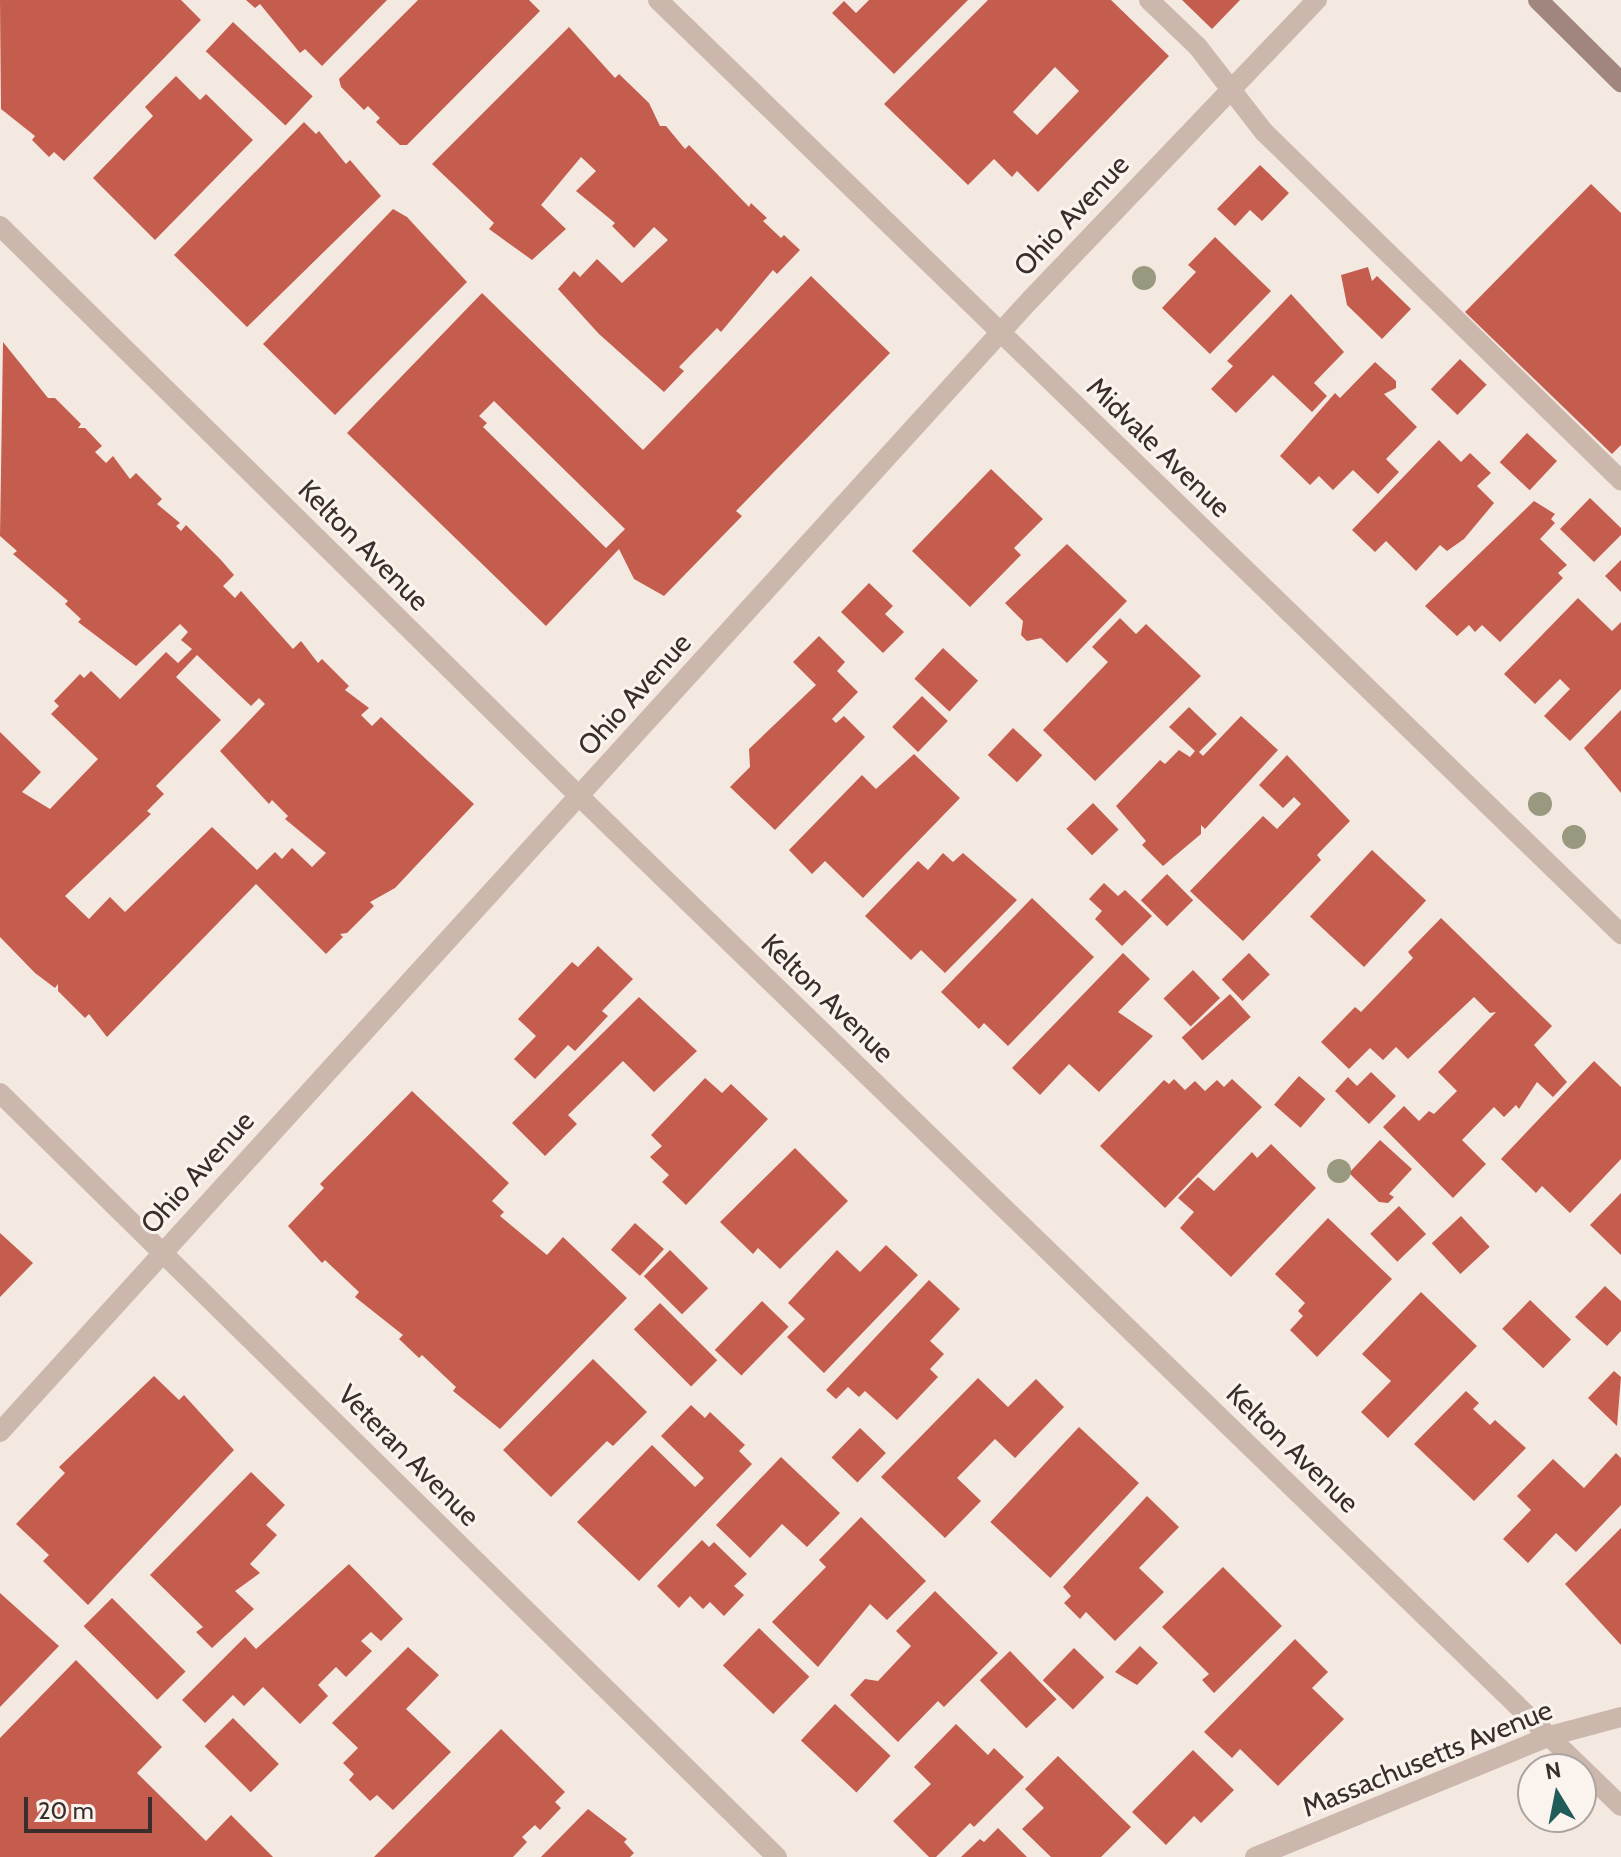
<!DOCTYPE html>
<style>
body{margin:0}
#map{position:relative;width:1621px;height:1857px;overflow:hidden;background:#f3e9e1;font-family:Cabin,sans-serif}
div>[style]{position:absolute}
.building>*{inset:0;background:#c45d4e;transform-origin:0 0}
.service>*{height:20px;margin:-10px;padding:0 10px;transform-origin:10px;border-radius:10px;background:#ccb7ad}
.minor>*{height:20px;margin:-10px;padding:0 10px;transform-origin:10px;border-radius:10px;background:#ccb7ad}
.tertiary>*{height:20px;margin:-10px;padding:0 10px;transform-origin:10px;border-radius:10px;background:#ccb7ad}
.secondary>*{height:20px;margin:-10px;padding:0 10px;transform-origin:10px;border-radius:10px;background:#a0867e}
.trees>*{width:24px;height:24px;margin:-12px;border-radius:50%;background:#98997f}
span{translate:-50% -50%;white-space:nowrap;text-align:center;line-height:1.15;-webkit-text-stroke:6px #faf3ee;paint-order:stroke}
.street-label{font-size:28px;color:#3a2e2b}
.north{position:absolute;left:1517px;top:1753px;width:80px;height:80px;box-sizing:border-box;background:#faf3ee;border:2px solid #ada4a0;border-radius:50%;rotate:350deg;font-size:22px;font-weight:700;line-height:32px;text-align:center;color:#3a2e2b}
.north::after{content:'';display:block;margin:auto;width:28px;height:36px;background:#215c59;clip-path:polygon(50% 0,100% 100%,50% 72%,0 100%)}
.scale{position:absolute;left:24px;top:1797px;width:128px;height:36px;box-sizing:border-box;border:4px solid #3a2e2b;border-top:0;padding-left:10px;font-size:24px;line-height:28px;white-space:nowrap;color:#3a2e2b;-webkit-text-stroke:6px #faf3ee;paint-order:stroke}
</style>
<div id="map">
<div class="building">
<i style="clip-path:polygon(0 0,181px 0,201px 20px,64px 161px,54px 152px,49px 157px,32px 140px,35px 136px,1px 109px)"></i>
<i style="clip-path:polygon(246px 0,387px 0,322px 66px,305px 49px,300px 53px,260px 4px,255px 8px)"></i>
<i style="clip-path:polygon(418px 0,529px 0,540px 11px,407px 145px,400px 145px,376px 122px,380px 118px,368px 106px,364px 110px,341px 87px,339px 79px)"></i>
<i style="clip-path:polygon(869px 0,968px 0,894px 74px,832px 13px,844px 1px,856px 13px)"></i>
<i style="clip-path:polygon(evenodd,988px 0,1111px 0,1169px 56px,1038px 192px,1017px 171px,1012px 177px,994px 159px,968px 185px,884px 104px,988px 0,1055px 67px,1079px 91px,1037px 135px,1013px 112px,1055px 67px)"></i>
<i style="clip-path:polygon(1182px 0,1240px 0,1212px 29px)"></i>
<i style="left:233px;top:22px;width:109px;height:40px;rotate:43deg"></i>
<i style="clip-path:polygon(569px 27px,615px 78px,619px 74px,649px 103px,660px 126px,666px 126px,685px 149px,689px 145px,749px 207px,751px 203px,767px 218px,763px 221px,781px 238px,784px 235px,800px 250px,777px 274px,773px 270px,721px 332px,717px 328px,679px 367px,684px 371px,664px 392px,599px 334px,558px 289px,574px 271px,580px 277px,597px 259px,622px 283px,668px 240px,654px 227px,634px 248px,612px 226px,615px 223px,576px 191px,596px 171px,581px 157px,541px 205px,566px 229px,532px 260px,489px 229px,494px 223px,432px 164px)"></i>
<i style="clip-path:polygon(176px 76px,200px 100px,206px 94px,253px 140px,155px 240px,93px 178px,153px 116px,145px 107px)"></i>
<i style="clip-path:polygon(304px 122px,316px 134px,319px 131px,346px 164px,350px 160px,381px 196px,247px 327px,174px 255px)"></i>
<i style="clip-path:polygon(1260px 165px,1289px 193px,1262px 221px,1250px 210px,1235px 226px,1217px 209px)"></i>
<i style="clip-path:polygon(1591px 184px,1621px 213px,1621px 445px,1612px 454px,1465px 312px)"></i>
<i style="clip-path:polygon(393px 209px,407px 217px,467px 282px,335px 415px,263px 344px)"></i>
<i style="clip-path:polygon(1215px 237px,1271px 291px,1210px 354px,1162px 308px,1196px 272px,1188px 265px)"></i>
<i style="clip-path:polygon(1368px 267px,1372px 281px,1377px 276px,1411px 309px,1382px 339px,1347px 305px,1341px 275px)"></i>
<i style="clip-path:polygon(evenodd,811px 276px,890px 353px,736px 511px,742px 516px,664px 596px,634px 579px,619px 549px,546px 626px,347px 433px,482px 293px,643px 450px,811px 276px,494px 401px,625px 529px,606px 548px,483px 427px,487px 423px,479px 416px,494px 401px)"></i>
<i style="clip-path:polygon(1291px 294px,1344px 352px,1314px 383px,1327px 396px,1312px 412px,1273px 375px,1236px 413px,1211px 389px,1233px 366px,1227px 361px)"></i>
<i style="clip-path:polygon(evenodd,3px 342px,48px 398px,55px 398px,81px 424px,78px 428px,85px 428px,102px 446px,95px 452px,106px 463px,113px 456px,130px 479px,136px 473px,162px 499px,157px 504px,180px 523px,176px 526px,181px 531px,186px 525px,221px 560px,234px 575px,223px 586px,235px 598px,241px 591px,293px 649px,301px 641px,318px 663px,322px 659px,349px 686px,345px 690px,369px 708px,361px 715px,372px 726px,381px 717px,474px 804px,395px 888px,370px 902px,374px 906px,347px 933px,340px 934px,343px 937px,326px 954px,256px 884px,107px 1037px,89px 1014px,85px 1018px,58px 991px,58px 984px,55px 988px,35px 973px,0 937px,0 732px,41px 772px,22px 792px,50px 809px,98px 759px,51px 714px,59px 706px,54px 701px,80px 674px,84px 678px,91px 671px,120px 699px,166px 652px,178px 663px,192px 649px,181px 640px,188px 632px,180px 624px,136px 666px,78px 622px,81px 619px,65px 604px,68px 601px,13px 554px,17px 551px,0 536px,3px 342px,197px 655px,251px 706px,259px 698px,265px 704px,220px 751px,269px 804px,272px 800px,288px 816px,285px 819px,326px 853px,312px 867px,292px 848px,282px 859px,275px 852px,257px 870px,212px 827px,125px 912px,110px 897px,89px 919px,65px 896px,151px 814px,147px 811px,164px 794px,156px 786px,221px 720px,176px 677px,197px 655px)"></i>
<i style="left:1460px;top:359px;width:37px;height:42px;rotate:44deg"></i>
<i style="clip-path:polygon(1375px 362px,1396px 381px,1396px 388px,1384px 394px,1417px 427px,1386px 459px,1399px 472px,1378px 494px,1353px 470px,1333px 490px,1319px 476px,1310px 485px,1280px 456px,1335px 393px,1340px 398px)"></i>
<i style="left:1527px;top:433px;width:41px;height:40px;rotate:43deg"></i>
<i style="clip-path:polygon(1439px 440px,1461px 462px,1470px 453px,1491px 473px,1477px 486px,1494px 503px,1464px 539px,1447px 551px,1440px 545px,1416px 571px,1386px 541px,1375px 552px,1352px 530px)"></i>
<i style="clip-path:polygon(991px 469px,1043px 519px,1014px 548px,1021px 555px,970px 607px,912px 551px)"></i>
<i style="clip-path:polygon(1590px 498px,1621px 528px,1621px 535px,1594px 562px,1560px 529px)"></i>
<i style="clip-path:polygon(1534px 501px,1555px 514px,1551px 519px,1555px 523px,1540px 539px,1567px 565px,1558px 573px,1563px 578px,1500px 642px,1482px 625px,1475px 632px,1469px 625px,1457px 636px,1425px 606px)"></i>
<i style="clip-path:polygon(1067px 544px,1127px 601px,1067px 663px,1041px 638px,1027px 641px,1021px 635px,1023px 621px,1005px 603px)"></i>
<i style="clip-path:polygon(1621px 560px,1621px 592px,1605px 576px)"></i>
<i style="clip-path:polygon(869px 583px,893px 606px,885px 614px,904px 632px,883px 653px,841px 612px)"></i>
<i style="clip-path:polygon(1578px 598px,1612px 631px,1621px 622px,1621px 689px,1570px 741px,1544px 716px,1570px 689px,1560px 679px,1535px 704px,1504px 674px)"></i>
<i style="clip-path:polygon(1120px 618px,1136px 634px,1146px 624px,1201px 676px,1095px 781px,1043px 730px,1108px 662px,1092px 647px)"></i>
<i style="clip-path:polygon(819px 636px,845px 662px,837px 671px,858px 692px,832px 719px,836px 723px,844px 716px,865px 737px,775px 830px,730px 787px,750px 767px,749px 749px,816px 685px,793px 662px)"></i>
<i style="left:943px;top:648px;width:48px;height:42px;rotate:43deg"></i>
<i style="left:922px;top:696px;width:36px;height:43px;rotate:44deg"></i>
<i style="clip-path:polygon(1189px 707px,1217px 734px,1199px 752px,1203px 756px,1241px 716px,1278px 750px,1205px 829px,1201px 825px,1201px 834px,1163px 866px,1142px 845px,1146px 841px,1116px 806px,1160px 760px,1165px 764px,1179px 750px,1190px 757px,1195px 751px,1169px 727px)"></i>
<i style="clip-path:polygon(1621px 710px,1621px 793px,1584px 748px)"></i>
<i style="left:1013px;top:728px;width:40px;height:37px;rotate:43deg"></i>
<i style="clip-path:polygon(914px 754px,960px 798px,863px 898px,825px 861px,812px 874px,789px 850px,862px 775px,876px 789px)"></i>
<i style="clip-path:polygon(1287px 755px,1350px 821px,1317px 855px,1321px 860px,1243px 941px,1190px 891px,1263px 816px,1277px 829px,1301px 804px,1294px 797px,1283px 808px,1259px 785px)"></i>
<i style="left:1093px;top:803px;width:37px;height:37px;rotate:46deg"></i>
<i style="left:1372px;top:850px;width:74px;height:91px;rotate:43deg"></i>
<i style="clip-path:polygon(943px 853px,953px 862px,963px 853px,1017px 900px,945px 973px,921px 950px,911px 960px,865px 916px,918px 861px,928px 870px)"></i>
<i style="left:1167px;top:874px;width:37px;height:37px;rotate:45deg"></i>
<i style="clip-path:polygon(1104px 883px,1118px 896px,1125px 890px,1152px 916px,1122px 946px,1095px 919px,1102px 911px,1089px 899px)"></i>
<i style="clip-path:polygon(1032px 898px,1094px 957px,1008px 1046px,984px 1023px,979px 1029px,941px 992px)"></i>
<i style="clip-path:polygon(1441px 918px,1552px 1026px,1534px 1045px,1567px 1082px,1553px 1097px,1537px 1082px,1519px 1109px,1516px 1105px,1504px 1117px,1494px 1107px,1462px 1140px,1486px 1164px,1453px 1198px,1383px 1127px,1404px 1106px,1419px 1121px,1429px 1111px,1434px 1114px,1457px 1091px,1438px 1072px,1496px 1012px,1490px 1013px,1474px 997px,1408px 1059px,1396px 1047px,1383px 1060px,1370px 1048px,1349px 1069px,1321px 1042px,1355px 1007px,1361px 1012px,1413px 958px,1408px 952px)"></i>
<i style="clip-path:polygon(598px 946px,633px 979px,602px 1011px,608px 1016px,575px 1051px,568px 1045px,535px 1079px,514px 1059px,536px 1036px,518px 1019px,572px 962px,578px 967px)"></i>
<i style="clip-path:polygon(1123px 953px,1150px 979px,1118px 1012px,1153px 1036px,1099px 1092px,1069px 1064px,1040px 1095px,1012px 1068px)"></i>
<i style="left:1249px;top:953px;width:30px;height:38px;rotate:46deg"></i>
<i style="left:1193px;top:970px;width:39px;height:41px;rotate:46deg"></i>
<i style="left:1230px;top:994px;width:31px;height:65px;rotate:48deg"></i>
<i style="clip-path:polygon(639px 997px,697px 1051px,654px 1092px,623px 1061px,568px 1115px,577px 1124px,545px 1156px,512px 1123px)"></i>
<i style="clip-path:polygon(1594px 1061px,1621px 1087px,1621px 1159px,1570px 1213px,1542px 1186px,1536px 1193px,1501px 1159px)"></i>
<i style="clip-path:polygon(1371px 1072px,1396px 1096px,1369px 1124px,1335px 1091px,1348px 1077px,1357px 1086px)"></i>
<i style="left:1299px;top:1076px;width:35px;height:38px;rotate:41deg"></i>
<i style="clip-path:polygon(705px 1078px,722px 1093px,731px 1084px,768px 1119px,686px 1205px,662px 1182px,669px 1175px,650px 1157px,662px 1146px,651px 1135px)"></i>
<i style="clip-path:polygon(1174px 1079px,1185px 1090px,1195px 1081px,1205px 1091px,1217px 1080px,1224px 1087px,1232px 1079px,1262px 1107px,1165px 1208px,1100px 1146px,1164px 1080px,1169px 1084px)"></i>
<i style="clip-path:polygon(412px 1091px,509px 1183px,492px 1201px,504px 1212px,500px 1216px,547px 1255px,563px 1237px,627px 1298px,500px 1429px,453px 1391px,456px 1387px,422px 1355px,419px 1358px,399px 1339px,403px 1335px,355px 1297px,359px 1292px,325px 1260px,322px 1263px,288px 1226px,324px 1188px,320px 1184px)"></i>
<i style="clip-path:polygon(1380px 1140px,1412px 1169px,1389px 1194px,1394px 1197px,1388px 1203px,1379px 1202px,1349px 1173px)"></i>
<i style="clip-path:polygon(1271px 1144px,1316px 1188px,1231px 1277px,1180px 1228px,1194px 1212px,1178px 1198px,1198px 1177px,1214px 1191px,1252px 1152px,1257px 1158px)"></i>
<i style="clip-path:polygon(795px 1148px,848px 1201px,780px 1269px,758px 1248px,753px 1254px,720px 1222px)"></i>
<i style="clip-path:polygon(1621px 1193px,1621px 1255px,1590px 1225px)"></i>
<i style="left:1399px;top:1206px;width:39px;height:40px;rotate:46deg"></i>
<i style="left:1461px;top:1216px;width:42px;height:40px;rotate:47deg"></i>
<i style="clip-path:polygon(1328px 1218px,1392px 1279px,1317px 1357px,1290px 1330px,1303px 1316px,1298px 1311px,1305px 1303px,1275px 1274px)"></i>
<i style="left:635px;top:1223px;width:39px;height:36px;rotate:42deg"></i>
<i style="clip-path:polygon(0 1233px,33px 1263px,0 1297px)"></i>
<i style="clip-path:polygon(886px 1245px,918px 1275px,824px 1373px,787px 1337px,805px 1319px,788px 1303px,837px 1250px,860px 1272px)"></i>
<i style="left:670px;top:1250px;width:54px;height:37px;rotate:45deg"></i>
<i style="clip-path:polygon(929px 1280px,960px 1309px,930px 1341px,944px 1354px,930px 1369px,938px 1377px,897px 1420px,865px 1391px,859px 1397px,848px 1387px,836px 1399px,826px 1390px)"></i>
<i style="clip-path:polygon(1605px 1286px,1621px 1301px,1621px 1331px,1607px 1346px,1575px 1317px)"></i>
<i style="clip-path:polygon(1421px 1292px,1477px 1346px,1388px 1438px,1361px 1412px,1391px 1381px,1362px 1354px)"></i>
<i style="left:1530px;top:1300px;width:57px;height:40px;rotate:44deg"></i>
<i style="left:762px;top:1301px;width:37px;height:68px;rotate:44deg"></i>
<i style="left:660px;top:1303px;width:81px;height:37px;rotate:45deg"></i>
<i style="clip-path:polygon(593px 1359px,647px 1412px,613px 1446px,607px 1441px,551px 1497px,503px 1450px)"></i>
<i style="clip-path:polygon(1614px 1371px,1621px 1377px,1617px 1426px,1588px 1398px)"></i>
<i style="clip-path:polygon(154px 1376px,179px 1400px,184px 1395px,234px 1450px,88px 1605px,43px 1561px,49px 1555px,16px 1524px,65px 1473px,59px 1467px)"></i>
<i style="clip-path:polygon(978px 1378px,1008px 1407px,1036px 1379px,1064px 1407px,1015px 1458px,995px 1439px,957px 1478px,981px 1501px,945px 1538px,881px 1477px)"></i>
<i style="clip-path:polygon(1466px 1391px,1479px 1403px,1473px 1409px,1490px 1425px,1495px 1420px,1526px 1448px,1474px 1501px,1414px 1444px)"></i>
<i style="clip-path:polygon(691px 1405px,705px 1418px,710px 1412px,745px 1445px,739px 1451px,752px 1464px,639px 1581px,577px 1522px,652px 1445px,695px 1487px,704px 1478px,661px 1436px)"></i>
<i style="left:1079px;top:1427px;width:82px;height:130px;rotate:43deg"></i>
<i style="left:860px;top:1428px;width:36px;height:41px;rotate:44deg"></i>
<i style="clip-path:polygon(1616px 1453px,1621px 1458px,1621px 1505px,1576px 1552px,1556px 1533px,1528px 1563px,1503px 1539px,1531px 1510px,1517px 1496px,1553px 1459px,1584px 1488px)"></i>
<i style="clip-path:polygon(781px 1457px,840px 1513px,807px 1547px,782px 1524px,750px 1558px,716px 1525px)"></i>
<i style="clip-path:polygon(251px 1472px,285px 1505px,266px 1525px,277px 1535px,250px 1564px,260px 1573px,235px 1591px,254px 1609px,212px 1648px,196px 1632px,203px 1627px,150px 1575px)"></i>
<i style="clip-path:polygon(1147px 1496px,1179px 1527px,1139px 1568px,1164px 1592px,1115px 1641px,1086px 1612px,1080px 1619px,1064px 1603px,1071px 1596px,1063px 1587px)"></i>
<i style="clip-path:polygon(861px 1517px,926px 1581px,887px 1620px,870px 1604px,818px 1667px,772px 1622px,826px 1567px,819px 1560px)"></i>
<i style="clip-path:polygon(1621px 1528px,1621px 1645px,1565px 1584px)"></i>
<i style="clip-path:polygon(702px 1540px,709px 1547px,714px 1542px,747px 1574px,734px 1586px,744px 1595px,724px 1616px,710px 1602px,703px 1609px,690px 1596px,679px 1608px,657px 1586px)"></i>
<i style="clip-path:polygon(349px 1564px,403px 1619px,381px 1641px,371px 1632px,361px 1641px,372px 1651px,346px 1677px,336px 1667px,318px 1685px,328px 1696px,300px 1724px,263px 1687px,244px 1706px,233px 1695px,205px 1723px,182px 1700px,245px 1637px,256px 1649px)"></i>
<i style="clip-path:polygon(1223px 1567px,1282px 1626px,1214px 1693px,1202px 1680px,1209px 1674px,1162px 1627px)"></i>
<i style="clip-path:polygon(935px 1591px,998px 1653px,944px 1707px,938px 1701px,898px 1742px,850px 1695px,865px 1679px,878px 1681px,911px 1646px,896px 1631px)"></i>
<i style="clip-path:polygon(0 1593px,59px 1646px,0 1707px)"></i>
<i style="left:112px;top:1598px;width:104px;height:40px;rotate:45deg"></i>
<i style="left:759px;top:1628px;width:70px;height:52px;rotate:44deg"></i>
<i style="clip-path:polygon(1295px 1639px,1328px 1672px,1312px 1688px,1344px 1719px,1278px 1786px,1240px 1749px,1232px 1758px,1204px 1732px)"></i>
<i style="clip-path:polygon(1140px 1646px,1158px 1663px,1137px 1685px,1115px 1672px)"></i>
<i style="clip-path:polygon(408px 1647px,439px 1675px,406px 1709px,451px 1752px,393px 1810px,377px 1795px,370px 1801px,349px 1780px,354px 1774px,343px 1763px,358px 1748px,332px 1723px)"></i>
<i style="left:1074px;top:1648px;width:42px;height:45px;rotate:44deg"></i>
<i style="left:1010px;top:1651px;width:67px;height:42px;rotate:46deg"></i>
<i style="clip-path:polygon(76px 1660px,162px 1747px,137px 1773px,206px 1841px,231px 1815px,273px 1857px,0 1857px,0 1738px)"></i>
<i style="left:835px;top:1704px;width:76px;height:50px;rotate:43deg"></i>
<i style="left:233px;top:1718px;width:65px;height:40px;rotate:45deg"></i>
<i style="clip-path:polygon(956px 1724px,988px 1755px,994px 1748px,1024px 1777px,974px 1827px,970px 1823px,936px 1857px,929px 1857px,893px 1821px,931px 1784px,914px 1767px)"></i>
<i style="clip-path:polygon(501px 1729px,565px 1792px,555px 1802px,561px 1808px,540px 1830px,535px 1825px,522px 1837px,527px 1842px,513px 1857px,374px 1857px)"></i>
<i style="clip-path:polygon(1193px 1750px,1234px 1790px,1201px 1823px,1194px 1816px,1166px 1845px,1132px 1812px)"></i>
<i style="clip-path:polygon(1058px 1756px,1131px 1827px,1101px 1857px,1051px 1857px,1022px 1829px,1044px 1808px,1025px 1789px)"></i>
<i style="clip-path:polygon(588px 1809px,627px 1839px,624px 1842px,634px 1853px,630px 1857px,541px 1857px)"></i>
<i style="clip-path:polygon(998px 1828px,1027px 1857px,961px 1857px,980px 1839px,984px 1842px)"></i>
</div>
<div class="service">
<i style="left:1149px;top:0;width:68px;rotate:43.8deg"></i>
<i style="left:1198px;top:47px;width:108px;rotate:52.2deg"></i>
<i style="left:1264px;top:132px;width:499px;rotate:44.3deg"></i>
</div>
<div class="minor">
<i style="left:658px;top:0;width:1342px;rotate:44.12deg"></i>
<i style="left:0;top:226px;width:812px;rotate:44.55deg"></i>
<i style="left:579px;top:796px;width:1451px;rotate:44.11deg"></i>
<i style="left:1255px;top:1857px;width:319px;rotate:-22.3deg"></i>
<i style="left:1550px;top:1736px;width:73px;rotate:-15deg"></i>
</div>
<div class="tertiary">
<i style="left:0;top:1093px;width:1090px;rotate:44.52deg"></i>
<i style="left:0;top:1432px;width:1532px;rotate:-47.7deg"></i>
<i style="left:1031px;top:299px;width:414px;rotate:-46.3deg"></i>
</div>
<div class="secondary">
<i style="left:1538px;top:0;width:117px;rotate:44.7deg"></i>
</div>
<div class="trees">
<i style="left:1144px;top:278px"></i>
<i style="left:1540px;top:804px"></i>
<i style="left:1574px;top:837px"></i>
<i style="left:1339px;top:1171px"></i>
</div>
<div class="street-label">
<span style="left:1071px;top:215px;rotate:-47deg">Ohio Avenue</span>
<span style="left:1159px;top:447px;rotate:44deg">Midvale Avenue</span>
<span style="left:364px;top:545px;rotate:45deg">Kelton Avenue</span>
<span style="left:634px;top:694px;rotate:-48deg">Ohio Avenue</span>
<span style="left:828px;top:998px;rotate:44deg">Kelton Avenue</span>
<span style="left:197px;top:1172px;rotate:-48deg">Ohio Avenue</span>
<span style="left:1293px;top:1448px;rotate:44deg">Kelton Avenue</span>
<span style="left:409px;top:1455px;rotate:45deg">Veteran Avenue</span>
<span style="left:1427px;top:1758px;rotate:-22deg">Massachusetts Avenue</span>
</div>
<div class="north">N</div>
<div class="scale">20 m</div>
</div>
